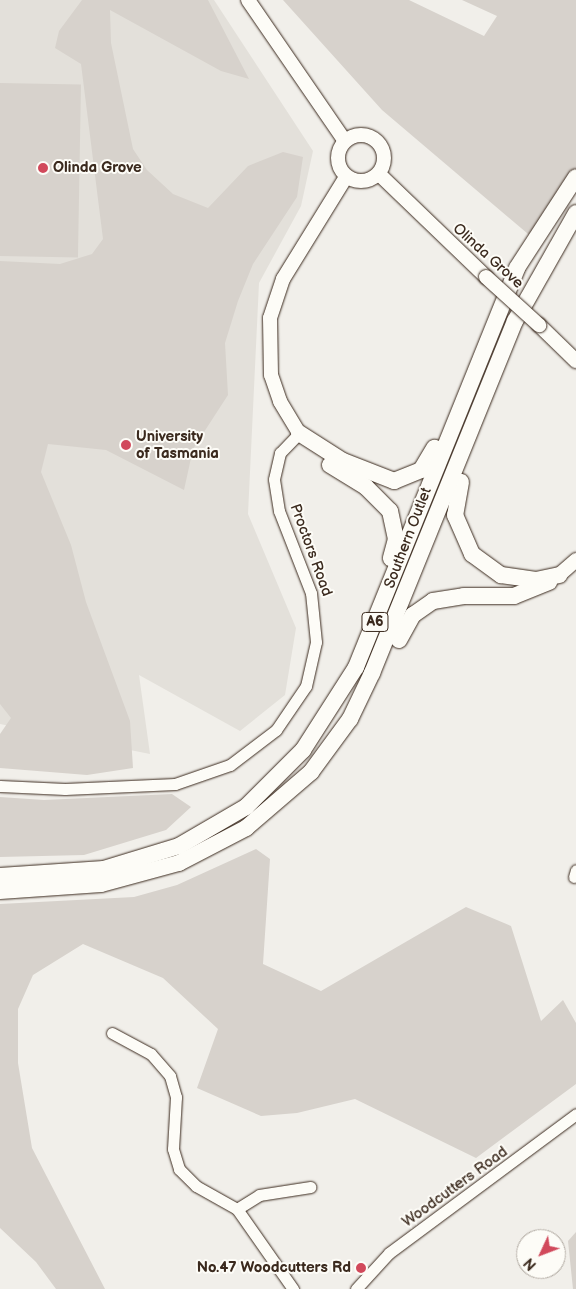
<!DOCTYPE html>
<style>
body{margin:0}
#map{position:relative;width:576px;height:1289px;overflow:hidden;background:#f1efea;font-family:"Balsamiq Sans",sans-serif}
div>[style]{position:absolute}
.built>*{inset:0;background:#e3e0da}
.green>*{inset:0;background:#d7d2cc;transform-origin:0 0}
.roads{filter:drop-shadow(0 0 1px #3b2a1e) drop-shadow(0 0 1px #3b2a1e)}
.minor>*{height:11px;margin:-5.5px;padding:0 5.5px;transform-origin:5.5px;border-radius:5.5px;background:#fdfcf7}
.major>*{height:14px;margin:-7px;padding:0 7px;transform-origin:7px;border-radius:7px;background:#fdfcf7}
.major>.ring{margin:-7px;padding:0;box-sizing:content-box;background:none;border:14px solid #fdfcf7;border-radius:50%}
.highway>*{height:16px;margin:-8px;padding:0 8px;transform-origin:8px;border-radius:8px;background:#fdfcf7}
.bridges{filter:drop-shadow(0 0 1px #3b2a1e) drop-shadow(0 0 1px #3b2a1e)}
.major-bridge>*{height:14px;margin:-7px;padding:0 7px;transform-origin:7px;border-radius:7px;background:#fdfcf7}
.dots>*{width:14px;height:14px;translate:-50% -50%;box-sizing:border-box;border:2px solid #fdfcf7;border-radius:50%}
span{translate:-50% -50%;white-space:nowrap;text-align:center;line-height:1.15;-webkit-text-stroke:4px #fdfcf7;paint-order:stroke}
.shield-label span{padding:1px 4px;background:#fdfcf7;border:1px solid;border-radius:4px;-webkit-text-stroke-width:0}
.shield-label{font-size:14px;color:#3b2a1e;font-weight:700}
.poi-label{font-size:15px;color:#3b2a1e;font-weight:700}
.left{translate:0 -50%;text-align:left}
.right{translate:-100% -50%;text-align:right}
.street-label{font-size:15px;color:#3b2a1e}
.north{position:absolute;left:516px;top:1229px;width:50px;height:50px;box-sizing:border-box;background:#fdfcf7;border:1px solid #afa8a0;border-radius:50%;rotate:227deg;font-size:14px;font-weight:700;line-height:20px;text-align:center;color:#3b2a1e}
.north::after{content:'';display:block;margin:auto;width:18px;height:22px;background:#d1495b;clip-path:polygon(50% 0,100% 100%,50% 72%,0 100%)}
</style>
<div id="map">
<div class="built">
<i style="clip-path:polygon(0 0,214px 0,313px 151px,301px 206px,259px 283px,248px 514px,296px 628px,285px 695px,240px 731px,139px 675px,150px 754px,0 724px)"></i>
</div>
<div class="green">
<i style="clip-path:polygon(82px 0,208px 0,249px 79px,221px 71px,110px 10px,111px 43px,133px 149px,147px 170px,173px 194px,208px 208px,248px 166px,283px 152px,303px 157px,297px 197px,253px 264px,238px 301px,225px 343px,228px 395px,193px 449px,184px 490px,106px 450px,48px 444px,41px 472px,71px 545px,86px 602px,130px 721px,133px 768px,87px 775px,0 768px,0 734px,11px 718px,0 704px,0 261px,60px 264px,92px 254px,103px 239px,81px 64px,55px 48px,59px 31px)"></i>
<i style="clip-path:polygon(283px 0,409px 0,484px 36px,497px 16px,462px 0,576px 0,576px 177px,534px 239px,382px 110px)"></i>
<i style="left:0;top:83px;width:81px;height:173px;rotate:1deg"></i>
<i style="clip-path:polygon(172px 794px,191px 807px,166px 830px,84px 855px,0 857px,0 797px,44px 800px)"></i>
<i style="clip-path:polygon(256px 849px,270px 859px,263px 964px,321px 991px,466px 907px,511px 926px,541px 1021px,563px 1000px,576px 1023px,576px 1084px,476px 1158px,355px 1099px,297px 1113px,261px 1116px,197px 1088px,218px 1029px,163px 978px,83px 944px,33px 975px,18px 1009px,18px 1063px,32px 1148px,105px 1289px,56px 1289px,36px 1262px,0 1228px,0 904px,134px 897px,177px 885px)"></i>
<i style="clip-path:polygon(576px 1232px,576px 1289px,573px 1289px,568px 1241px)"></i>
</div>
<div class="roads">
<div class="minor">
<i style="left:0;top:786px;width:65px;rotate:2.6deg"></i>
<i style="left:65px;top:789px;width:110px;rotate:-2.6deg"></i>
<i style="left:175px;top:784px;width:58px;rotate:-19.1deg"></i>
<i style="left:230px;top:765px;width:58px;rotate:-37.3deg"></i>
<i style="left:276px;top:730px;width:53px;rotate:-55.7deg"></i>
<i style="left:306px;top:686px;width:45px;rotate:-77.2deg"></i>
<i style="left:316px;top:642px;width:49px;rotate:-95.8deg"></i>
<i style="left:311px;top:593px;width:88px;rotate:-111.3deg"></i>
<i style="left:279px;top:511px;width:32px;rotate:-99deg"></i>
<i style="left:274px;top:479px;width:27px;rotate:-77deg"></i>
<i style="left:280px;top:453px;width:28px;rotate:-46deg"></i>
<i style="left:574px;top:877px;width:7px;rotate:-74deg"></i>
<i style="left:112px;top:1033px;width:44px;rotate:28.3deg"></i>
<i style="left:151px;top:1054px;width:29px;rotate:49deg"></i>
<i style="left:170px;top:1076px;width:22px;rotate:74deg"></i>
<i style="left:176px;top:1097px;width:52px;rotate:93.3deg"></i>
<i style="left:173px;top:1149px;width:21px;rotate:73deg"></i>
<i style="left:179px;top:1169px;width:24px;rotate:45deg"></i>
<i style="left:196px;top:1186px;width:47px;rotate:29.3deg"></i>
<i style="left:237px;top:1209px;width:98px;rotate:55deg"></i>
<i style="left:237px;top:1209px;width:26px;rotate:-32deg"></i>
<i style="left:259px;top:1195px;width:52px;rotate:-8.9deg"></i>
<i style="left:356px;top:1289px;width:49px;rotate:-47.5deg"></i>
<i style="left:389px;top:1253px;width:233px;rotate:-36.6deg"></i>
</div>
<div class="major">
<i style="left:248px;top:0;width:171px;rotate:55.5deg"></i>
<i class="ring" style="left:338px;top:135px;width:32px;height:32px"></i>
<i style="left:379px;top:174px;width:149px;rotate:43.9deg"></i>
<i style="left:539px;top:325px;width:52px;rotate:44.2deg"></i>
<i style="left:299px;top:433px;width:37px;rotate:-121deg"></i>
<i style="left:280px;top:401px;width:28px;rotate:-109deg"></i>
<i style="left:271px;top:375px;width:57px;rotate:-91deg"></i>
<i style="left:270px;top:318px;width:41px;rotate:-71.6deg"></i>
<i style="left:283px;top:279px;width:120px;rotate:-58.3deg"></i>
<i style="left:559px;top:575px;width:23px;rotate:-41deg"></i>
</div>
<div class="highway">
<i style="left:299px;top:433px;width:52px;rotate:32.5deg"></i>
<i style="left:343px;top:461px;width:55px;rotate:21.4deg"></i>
<i style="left:394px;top:481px;width:29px;rotate:-22deg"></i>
<i style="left:421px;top:470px;width:26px;rotate:-59deg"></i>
<i style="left:330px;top:465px;width:42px;rotate:31.4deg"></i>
<i style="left:366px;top:487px;width:34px;rotate:45deg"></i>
<i style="left:390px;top:511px;width:29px;rotate:78deg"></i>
<i style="left:396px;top:539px;width:20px;rotate:105deg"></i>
<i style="left:461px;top:482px;width:34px;rotate:100deg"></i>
<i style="left:455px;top:515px;width:43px;rotate:66.4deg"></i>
<i style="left:472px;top:554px;width:36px;rotate:36deg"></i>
<i style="left:501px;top:575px;width:35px;rotate:8deg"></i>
<i style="left:536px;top:580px;width:24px;rotate:-12deg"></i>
<i style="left:399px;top:640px;width:29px;rotate:-61deg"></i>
<i style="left:413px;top:615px;width:24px;rotate:-35deg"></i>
<i style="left:433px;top:601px;width:31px;rotate:-9deg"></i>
<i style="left:464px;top:596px;width:50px"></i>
<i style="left:514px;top:596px;width:38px;rotate:-22deg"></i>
<i style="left:0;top:876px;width:104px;rotate:-3.9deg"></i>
<i style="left:104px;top:869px;width:78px;rotate:-17deg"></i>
<i style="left:179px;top:846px;width:78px;rotate:-30.2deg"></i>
<i style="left:246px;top:807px;width:81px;rotate:-45deg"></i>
<i style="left:303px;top:750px;width:98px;rotate:-57.4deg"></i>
<i style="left:356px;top:667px;width:430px;rotate:-68deg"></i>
<i style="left:517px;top:268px;width:108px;rotate:-57deg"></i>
<i style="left:0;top:891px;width:101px;rotate:-4deg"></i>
<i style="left:101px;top:884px;width:81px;rotate:-15.1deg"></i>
<i style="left:179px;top:863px;width:76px;rotate:-27.6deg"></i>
<i style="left:246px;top:828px;width:86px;rotate:-40.7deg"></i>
<i style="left:311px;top:772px;width:66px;rotate:-53.7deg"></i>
<i style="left:350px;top:719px;width:51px;rotate:-64.4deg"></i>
<i style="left:372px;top:673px;width:380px;rotate:-67.9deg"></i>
<i style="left:515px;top:321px;width:124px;rotate:-60.5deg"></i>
</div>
</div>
<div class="bridges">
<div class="major-bridge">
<i style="left:486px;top:277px;width:72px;rotate:42.2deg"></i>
</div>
</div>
<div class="dots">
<i style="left:43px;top:168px;background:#d1495b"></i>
<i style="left:126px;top:445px;background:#d1495b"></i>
<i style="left:361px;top:1268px;background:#d1495b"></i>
</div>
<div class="shield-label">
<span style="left:375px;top:622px">A6</span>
</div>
<div class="poi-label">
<span class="left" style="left:53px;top:168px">Olinda Grove</span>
<span class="left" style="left:136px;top:445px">University<br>of Tasmania</span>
<span class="right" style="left:351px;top:1268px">No.47 Woodcutters Rd</span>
</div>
<div class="street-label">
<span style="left:488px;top:256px;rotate:42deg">Olinda Grove</span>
<span style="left:408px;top:538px;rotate:-69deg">Southern Outlet</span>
<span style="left:311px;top:550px;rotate:70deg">Proctors Road</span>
<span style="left:455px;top:1187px;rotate:-36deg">Woodcutters Road</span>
</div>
<div class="north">N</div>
</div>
